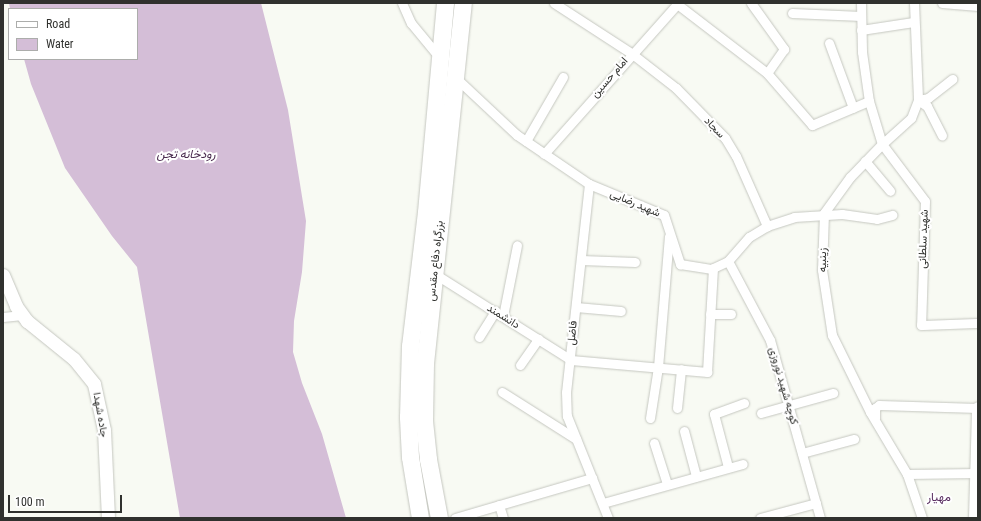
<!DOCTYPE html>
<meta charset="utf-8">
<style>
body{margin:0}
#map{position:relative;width:981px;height:521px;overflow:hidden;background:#f8faf3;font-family:"Roboto Condensed",Vazirmatn,sans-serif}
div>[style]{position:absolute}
.water>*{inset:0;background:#d4bed7}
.roads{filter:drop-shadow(0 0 1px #c5c7c0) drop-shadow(0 0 1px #c5c7c0)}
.street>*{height:9px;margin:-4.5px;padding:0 4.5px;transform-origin:4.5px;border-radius:4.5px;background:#fff}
.secondary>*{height:13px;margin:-6.5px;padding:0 6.5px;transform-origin:6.5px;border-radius:6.5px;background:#fff}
.highway>*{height:17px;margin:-8.5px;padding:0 8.5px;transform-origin:8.5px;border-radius:8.5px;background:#fff}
span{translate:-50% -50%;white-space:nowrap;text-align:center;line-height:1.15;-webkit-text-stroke:4px #fff;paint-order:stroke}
.street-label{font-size:11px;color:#30312e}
.water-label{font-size:12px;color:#492a4e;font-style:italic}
.neighbourhood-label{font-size:12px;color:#572b5f}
.frame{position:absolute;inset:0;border:4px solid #30312e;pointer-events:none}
.legend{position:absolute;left:8px;top:8px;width:130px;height:52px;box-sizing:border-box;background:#fff;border:1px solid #acadab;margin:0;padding:5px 7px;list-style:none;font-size:12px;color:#30312e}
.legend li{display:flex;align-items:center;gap:8px;height:20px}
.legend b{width:20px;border:1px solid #acadab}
.scale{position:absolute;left:8px;top:495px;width:114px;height:18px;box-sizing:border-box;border:2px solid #30312e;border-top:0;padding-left:5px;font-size:12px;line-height:14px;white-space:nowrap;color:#30312e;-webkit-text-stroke:3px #fff;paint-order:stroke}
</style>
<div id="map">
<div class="water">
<i style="clip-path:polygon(9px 3px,261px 3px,288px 110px,306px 221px,302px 272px,294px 321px,293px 352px,302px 383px,322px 434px,346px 518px,180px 518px,137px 267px,112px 236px,65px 168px,31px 84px,24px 59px,137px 59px,137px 9px,10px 9px)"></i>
</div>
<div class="roads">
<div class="street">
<i style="left:402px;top:3px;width:22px;rotate:66deg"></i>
<i style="left:411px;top:23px;width:44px;rotate:50.5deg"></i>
<i style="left:554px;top:3px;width:92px;rotate:33deg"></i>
<i style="left:631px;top:53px;width:57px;rotate:37.9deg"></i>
<i style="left:676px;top:88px;width:70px;rotate:45.6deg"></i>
<i style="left:725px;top:138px;width:21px;rotate:59deg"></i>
<i style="left:736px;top:156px;width:77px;rotate:66.1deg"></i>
<i style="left:751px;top:3px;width:57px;rotate:54.3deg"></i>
<i style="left:784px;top:49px;width:29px;rotate:125deg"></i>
<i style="left:861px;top:3px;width:49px;rotate:88.8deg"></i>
<i style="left:862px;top:52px;width:49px;rotate:81.9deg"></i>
<i style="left:869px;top:101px;width:45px;rotate:73.2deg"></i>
<i style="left:882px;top:144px;width:46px;rotate:134.1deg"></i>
<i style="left:850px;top:177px;width:44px;rotate:125.8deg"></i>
<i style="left:824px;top:213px;width:57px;rotate:92deg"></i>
<i style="left:822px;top:270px;width:66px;rotate:81.3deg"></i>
<i style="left:832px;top:335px;width:86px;rotate:63.7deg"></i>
<i style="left:870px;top:412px;width:72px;rotate:59.2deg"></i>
<i style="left:907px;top:474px;width:46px;rotate:71.2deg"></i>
<i style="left:914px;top:3px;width:97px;rotate:87.6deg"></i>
<i style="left:918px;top:100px;width:19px;rotate:111deg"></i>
<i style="left:911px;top:118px;width:39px;rotate:138deg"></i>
<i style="left:882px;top:144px;width:71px;rotate:53deg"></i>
<i style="left:925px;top:201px;width:124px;rotate:91.8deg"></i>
<i style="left:921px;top:325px;width:57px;rotate:-2deg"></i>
<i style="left:942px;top:3px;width:36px;rotate:5deg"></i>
<i style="left:677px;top:4px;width:113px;rotate:37.5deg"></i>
<i style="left:767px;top:73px;width:69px;rotate:49.1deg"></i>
<i style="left:812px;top:125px;width:62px;rotate:-22.8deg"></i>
<i style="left:792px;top:13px;width:69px;rotate:2.5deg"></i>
<i style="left:861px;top:30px;width:53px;rotate:-8.7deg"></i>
<i style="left:829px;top:43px;width:69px;rotate:69.7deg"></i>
<i style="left:456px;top:78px;width:83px;rotate:43.1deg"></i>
<i style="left:517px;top:135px;width:87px;rotate:34.2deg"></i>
<i style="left:589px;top:184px;width:81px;rotate:22.5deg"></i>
<i style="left:664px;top:215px;width:52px;rotate:71.9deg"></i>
<i style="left:680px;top:264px;width:31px;rotate:9deg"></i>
<i style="left:711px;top:269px;width:19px;rotate:-25deg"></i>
<i style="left:728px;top:261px;width:32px;rotate:-49deg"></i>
<i style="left:749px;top:237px;width:21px;rotate:-31deg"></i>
<i style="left:767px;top:226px;width:28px;rotate:-18deg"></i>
<i style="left:794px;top:217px;width:48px;rotate:-3.6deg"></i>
<i style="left:842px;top:214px;width:35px;rotate:8deg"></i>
<i style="left:877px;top:219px;width:16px;rotate:-15deg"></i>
<i style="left:918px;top:100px;width:11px;rotate:34deg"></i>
<i style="left:927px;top:106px;width:33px;rotate:63deg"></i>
<i style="left:918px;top:100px;width:10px;rotate:-11deg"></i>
<i style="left:928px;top:98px;width:31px;rotate:-38deg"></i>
<i style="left:526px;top:141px;width:74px;rotate:-60deg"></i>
<i style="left:544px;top:154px;width:202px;rotate:-48.4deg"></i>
<i style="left:865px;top:161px;width:39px;rotate:50deg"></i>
<i style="left:589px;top:184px;width:209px;rotate:96.3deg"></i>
<i style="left:566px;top:392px;width:24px;rotate:88deg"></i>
<i style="left:567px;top:416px;width:110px;rotate:68.1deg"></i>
<i style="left:581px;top:260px;width:54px;rotate:2.1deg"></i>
<i style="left:728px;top:261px;width:89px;rotate:62deg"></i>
<i style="left:770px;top:340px;width:185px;rotate:74.3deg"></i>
<i style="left:435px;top:274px;width:161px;rotate:32.3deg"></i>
<i style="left:571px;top:360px;width:137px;rotate:5deg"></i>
<i style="left:707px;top:372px;width:104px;rotate:-86.7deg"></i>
<i style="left:576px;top:307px;width:45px;rotate:5.1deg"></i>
<i style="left:710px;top:314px;width:21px"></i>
<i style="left:503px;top:316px;width:72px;rotate:-78.8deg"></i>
<i style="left:3px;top:317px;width:19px;rotate:-6deg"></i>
<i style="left:479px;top:337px;width:31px;rotate:-58deg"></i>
<i style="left:520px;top:365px;width:32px;rotate:-55deg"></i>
<i style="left:502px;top:392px;width:88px;rotate:32.4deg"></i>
<i style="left:677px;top:408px;width:39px;rotate:-84deg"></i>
<i style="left:761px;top:413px;width:75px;rotate:-15.5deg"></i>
<i style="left:650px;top:418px;width:52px;rotate:-81.1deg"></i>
<i style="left:658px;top:367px;width:131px;rotate:-85.2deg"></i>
<i style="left:875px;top:418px;width:10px;rotate:-90deg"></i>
<i style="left:875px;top:408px;width:5px;rotate:-37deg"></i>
<i style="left:879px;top:405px;width:99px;rotate:1.7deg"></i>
<i style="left:684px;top:431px;width:47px;rotate:75.1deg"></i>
<i style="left:654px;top:443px;width:43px;rotate:72.4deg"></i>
<i style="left:802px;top:453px;width:54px;rotate:-15.1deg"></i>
<i style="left:728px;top:467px;width:55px;rotate:-104.8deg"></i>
<i style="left:714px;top:414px;width:32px;rotate:-20deg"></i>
<i style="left:907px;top:474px;width:71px;rotate:-0.8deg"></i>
<i style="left:603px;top:503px;width:145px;rotate:-15.6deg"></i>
<i style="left:499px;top:505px;width:14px;rotate:73deg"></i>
<i style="left:455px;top:518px;width:143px;rotate:-16.3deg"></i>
<i style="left:760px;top:518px;width:58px;rotate:-15deg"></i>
</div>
<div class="secondary">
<i style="left:3px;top:275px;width:34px;rotate:67deg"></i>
<i style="left:16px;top:306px;width:19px;rotate:54deg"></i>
<i style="left:27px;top:321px;width:60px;rotate:39deg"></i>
<i style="left:74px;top:359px;width:32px;rotate:51deg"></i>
<i style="left:94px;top:384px;width:47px;rotate:77.7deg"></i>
<i style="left:104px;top:430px;width:88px;rotate:87.4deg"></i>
<i style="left:975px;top:518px;width:110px;rotate:-88.4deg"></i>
</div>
<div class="highway">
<i style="left:420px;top:518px;width:62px;rotate:-99.3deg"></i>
<i style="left:410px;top:457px;width:40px;rotate:-92.9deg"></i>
<i style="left:408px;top:417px;width:71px;rotate:-88.4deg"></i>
<i style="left:410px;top:346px;width:135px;rotate:-83.2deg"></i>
<i style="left:426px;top:212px;width:210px;rotate:-84.8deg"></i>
<i style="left:439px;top:518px;width:60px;rotate:-100.6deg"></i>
<i style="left:428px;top:459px;width:39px;rotate:-96deg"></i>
<i style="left:424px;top:420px;width:57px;rotate:-89deg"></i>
<i style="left:425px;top:363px;width:362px;rotate:-84deg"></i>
</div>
</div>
<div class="street-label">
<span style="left:610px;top:78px;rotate:-49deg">امام حسین</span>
<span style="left:714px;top:128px;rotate:47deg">سجاد</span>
<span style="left:635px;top:204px;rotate:23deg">شهید رضایی</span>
<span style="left:924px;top:239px;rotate:-88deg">شهید سلطانی</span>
<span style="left:823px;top:260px;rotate:-90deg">زینبیه</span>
<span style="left:436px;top:261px;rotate:-84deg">بزرگراه دفاع مقدس</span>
<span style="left:503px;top:317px;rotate:32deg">دانشمند</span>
<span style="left:573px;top:333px;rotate:-85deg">فاضل</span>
<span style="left:783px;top:386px;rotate:74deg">کوچه شهید نوروزی</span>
<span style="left:100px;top:415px;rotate:80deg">جاده شهدا</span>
</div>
<div class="water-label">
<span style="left:186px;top:155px">رودخانه تجن</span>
</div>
<div class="neighbourhood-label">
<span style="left:939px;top:498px">مهیار</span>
</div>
<div class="frame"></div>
<ul class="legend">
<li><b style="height:5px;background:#fff"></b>Road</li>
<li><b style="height:11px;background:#d4bed7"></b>Water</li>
</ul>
<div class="scale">100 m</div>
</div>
